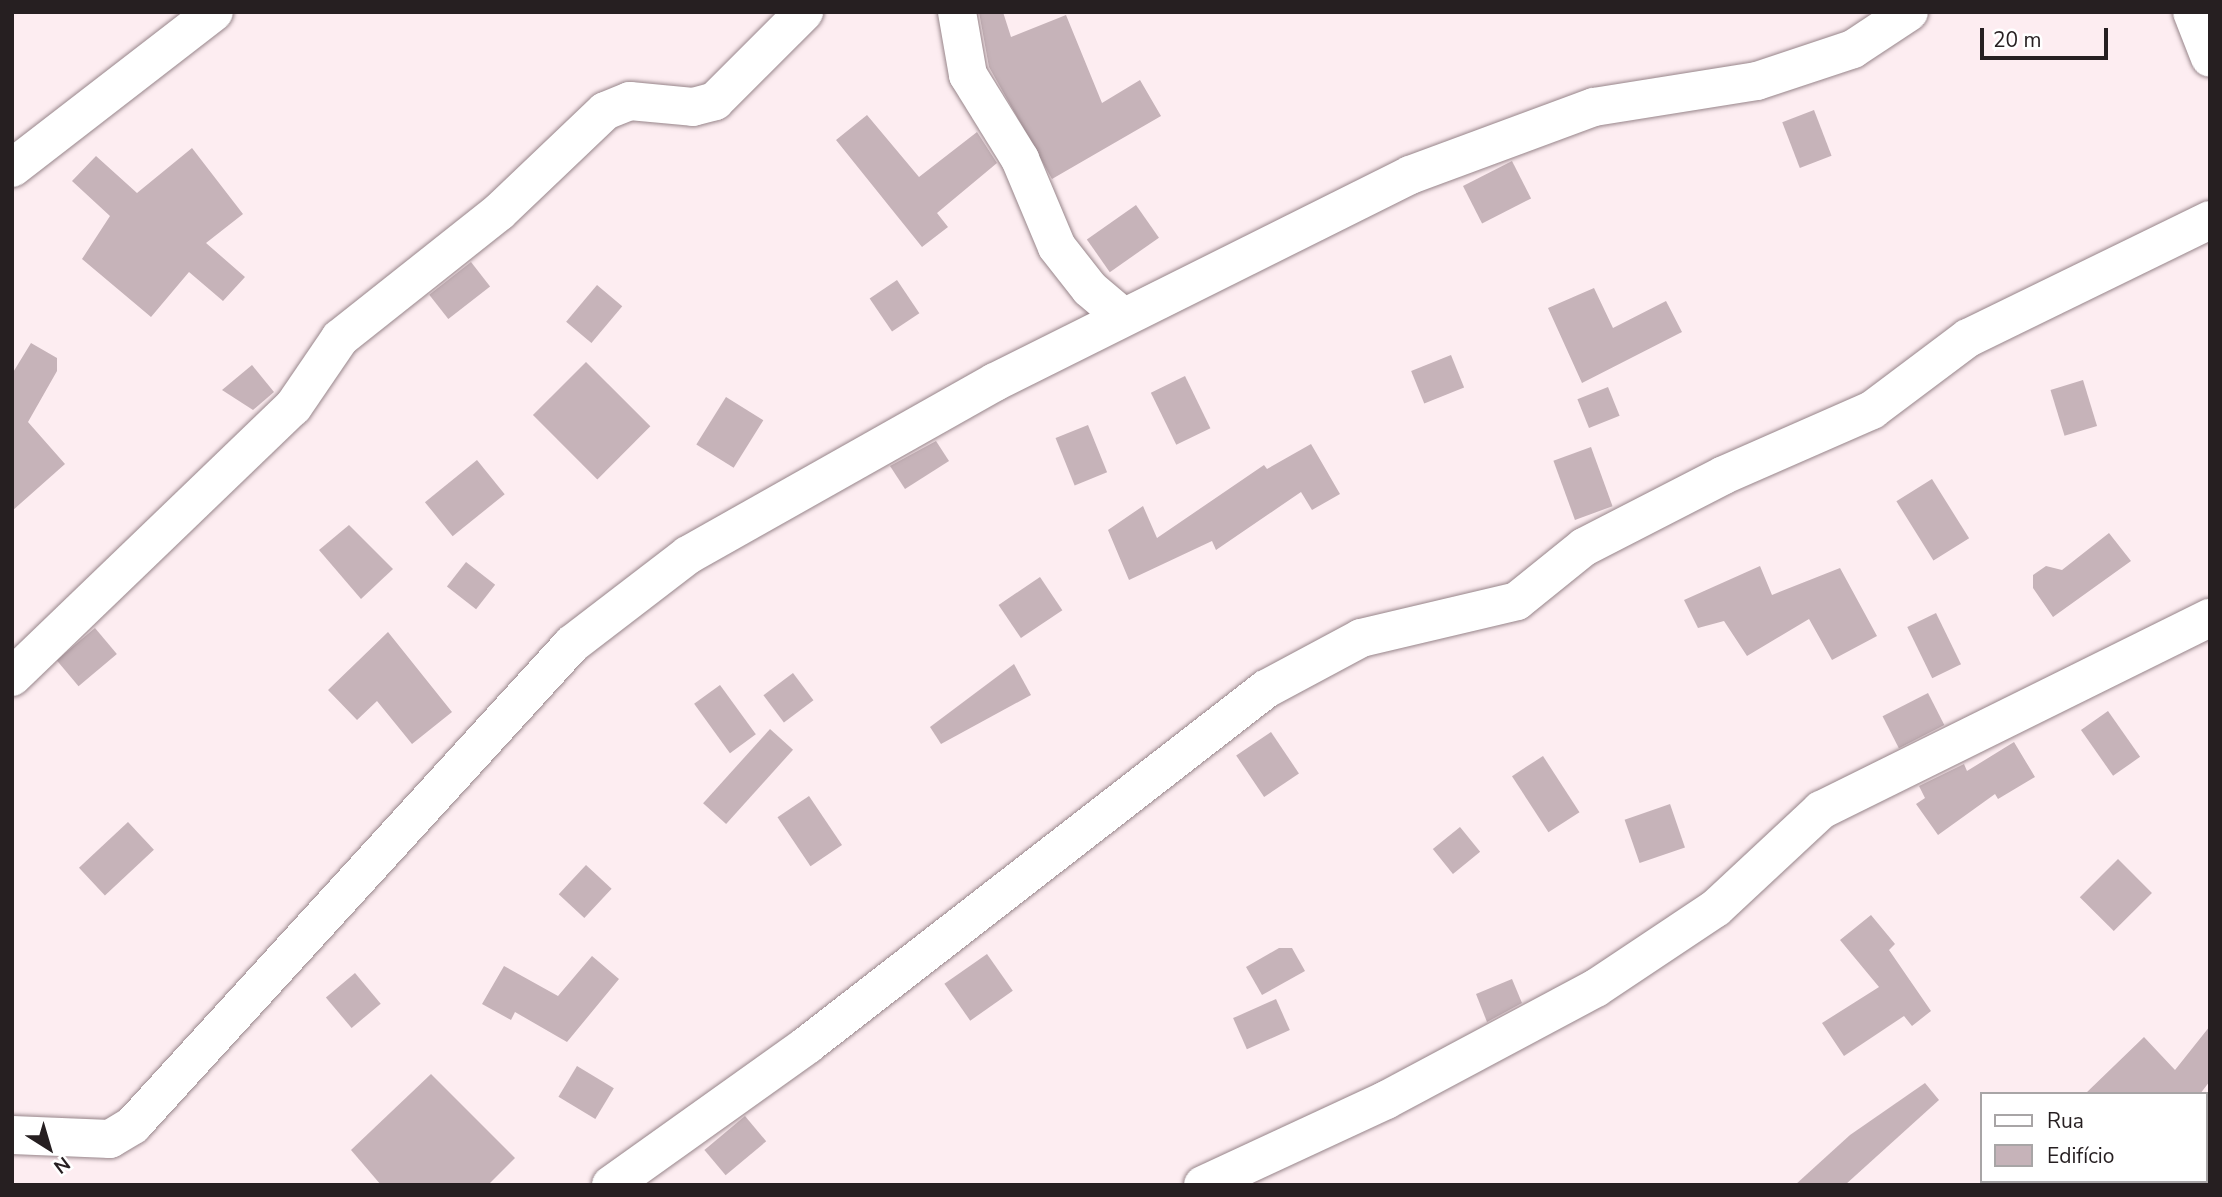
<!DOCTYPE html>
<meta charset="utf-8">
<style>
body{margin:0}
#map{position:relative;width:2222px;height:1197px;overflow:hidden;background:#fdedf1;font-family:"Nunito Sans",sans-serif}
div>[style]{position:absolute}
.building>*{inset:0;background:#c6b3b9;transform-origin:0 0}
.roads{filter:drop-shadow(0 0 2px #97858a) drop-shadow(0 0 2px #97858a)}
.minor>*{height:38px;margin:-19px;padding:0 19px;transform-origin:19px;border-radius:19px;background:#fff}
span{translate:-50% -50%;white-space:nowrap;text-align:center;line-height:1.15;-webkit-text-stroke:5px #fff;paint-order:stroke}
.frame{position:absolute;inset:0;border:14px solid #261f21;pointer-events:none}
.legend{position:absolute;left:1980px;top:1092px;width:228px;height:91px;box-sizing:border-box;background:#fff;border:2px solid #a8a5a6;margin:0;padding:9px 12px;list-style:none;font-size:21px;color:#261f21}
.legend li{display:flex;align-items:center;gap:14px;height:35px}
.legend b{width:35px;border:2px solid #a8a5a6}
.north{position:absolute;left:14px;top:1113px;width:70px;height:70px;-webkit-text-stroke:5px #fff;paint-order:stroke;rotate:143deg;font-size:19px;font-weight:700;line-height:28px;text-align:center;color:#261f21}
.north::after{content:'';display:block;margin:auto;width:24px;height:32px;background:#261f21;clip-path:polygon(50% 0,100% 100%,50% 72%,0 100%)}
.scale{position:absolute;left:1980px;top:28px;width:128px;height:32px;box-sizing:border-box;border:4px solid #261f21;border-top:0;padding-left:9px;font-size:21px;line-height:24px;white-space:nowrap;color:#261f21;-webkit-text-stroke:5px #fff;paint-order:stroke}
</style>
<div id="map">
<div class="building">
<i style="clip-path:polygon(979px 12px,1003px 12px,1011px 37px,1066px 15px,1102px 103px,1140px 80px,1161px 116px,1052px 179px,989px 67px)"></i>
<i style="left:1814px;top:110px;width:49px;height:34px;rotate:69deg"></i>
<i style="clip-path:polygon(867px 115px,919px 177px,977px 132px,997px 163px,937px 213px,948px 227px,922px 247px,836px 140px)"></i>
<i style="clip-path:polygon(192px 148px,243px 214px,206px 243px,245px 277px,223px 301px,189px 272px,151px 317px,82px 259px,110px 216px,72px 181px,96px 156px,137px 193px)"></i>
<i style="left:1512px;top:161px;width:42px;height:55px;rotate:63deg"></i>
<i style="left:1136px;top:205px;width:40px;height:60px;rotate:55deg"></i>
<i style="left:471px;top:262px;width:31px;height:53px;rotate:52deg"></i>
<i style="left:897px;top:280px;width:40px;height:33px;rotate:56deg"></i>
<i style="left:597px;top:285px;width:33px;height:48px;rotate:40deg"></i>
<i style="clip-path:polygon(1594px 288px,1613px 328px,1666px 301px,1682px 332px,1582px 383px,1548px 308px)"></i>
<i style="clip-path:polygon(31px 343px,57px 358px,57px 371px,28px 422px,65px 464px,12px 511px,12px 374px)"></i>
<i style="left:1451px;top:355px;width:35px;height:43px;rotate:68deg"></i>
<i style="left:586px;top:362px;width:91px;height:75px;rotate:45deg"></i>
<i style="clip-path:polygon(252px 365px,274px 392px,253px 410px,222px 390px)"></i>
<i style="left:1185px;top:376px;width:58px;height:38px;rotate:64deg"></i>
<i style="left:2083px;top:380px;width:48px;height:34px;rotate:73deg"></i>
<i style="left:1608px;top:387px;width:31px;height:33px;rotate:68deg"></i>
<i style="left:726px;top:397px;width:44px;height:56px;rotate:32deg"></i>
<i style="left:1088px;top:425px;width:51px;height:35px;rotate:68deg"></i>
<i style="clip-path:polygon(936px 441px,949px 461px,905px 489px,890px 466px)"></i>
<i style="clip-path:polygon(1311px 444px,1340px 494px,1312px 510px,1301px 492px,1216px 550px,1212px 541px,1129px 580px,1108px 530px,1143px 506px,1157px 538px,1264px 465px,1267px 469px)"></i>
<i style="left:1591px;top:447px;width:63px;height:40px;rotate:70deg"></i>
<i style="left:477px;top:460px;width:44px;height:67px;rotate:51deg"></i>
<i style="left:1932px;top:479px;width:70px;height:42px;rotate:58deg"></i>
<i style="clip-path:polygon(349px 525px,393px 569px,361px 599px,319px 550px)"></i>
<i style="clip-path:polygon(2109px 533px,2131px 561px,2053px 617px,2033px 588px,2033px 575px,2046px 566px,2062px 570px)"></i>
<i style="left:466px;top:562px;width:37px;height:31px;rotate:38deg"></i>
<i style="clip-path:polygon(1760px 566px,1772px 595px,1840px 568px,1877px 636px,1832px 660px,1809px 619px,1747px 656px,1724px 621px,1698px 628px,1684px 600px)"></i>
<i style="left:1040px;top:577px;width:40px;height:50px;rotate:56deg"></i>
<i style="left:1936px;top:613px;width:57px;height:32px;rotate:64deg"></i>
<i style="left:95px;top:628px;width:34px;height:50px;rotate:50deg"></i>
<i style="clip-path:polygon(388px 632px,452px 712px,412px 744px,377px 701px,357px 720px,328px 690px)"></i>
<i style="clip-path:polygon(1014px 664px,1031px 695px,941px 744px,930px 727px)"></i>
<i style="left:793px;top:673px;width:34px;height:37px;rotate:53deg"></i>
<i style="left:720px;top:685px;width:61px;height:32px;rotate:54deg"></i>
<i style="left:1928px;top:693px;width:36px;height:51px;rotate:63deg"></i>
<i style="left:2108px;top:711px;width:56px;height:33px;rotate:55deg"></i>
<i style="left:770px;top:729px;width:31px;height:100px;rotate:42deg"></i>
<i style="left:1271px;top:732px;width:50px;height:42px;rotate:56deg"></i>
<i style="clip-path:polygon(2014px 742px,2035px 777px,1998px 799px,1995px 794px,1938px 835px,1916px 804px,1925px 798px,1919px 786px,1964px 764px,1967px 771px)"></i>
<i style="left:1543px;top:756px;width:67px;height:37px;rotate:57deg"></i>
<i style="left:809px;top:796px;width:59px;height:38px;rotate:56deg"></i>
<i style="left:1670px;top:804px;width:46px;height:48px;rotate:71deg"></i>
<i style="left:128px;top:822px;width:38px;height:67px;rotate:47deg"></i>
<i style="left:1460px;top:827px;width:32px;height:35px;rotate:51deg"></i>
<i style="left:2118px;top:859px;width:48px;height:54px;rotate:45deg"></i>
<i style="left:586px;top:865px;width:35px;height:40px;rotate:43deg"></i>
<i style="clip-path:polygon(1871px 915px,1895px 944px,1889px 950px,1931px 1011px,1912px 1026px,1904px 1016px,1844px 1056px,1822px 1023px,1879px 987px,1840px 940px)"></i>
<i style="clip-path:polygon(1279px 948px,1292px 948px,1305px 971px,1262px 995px,1246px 967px)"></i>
<i style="left:987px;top:954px;width:45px;height:52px;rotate:55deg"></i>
<i style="clip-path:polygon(592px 956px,619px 979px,567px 1042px,515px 1012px,511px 1020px,482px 1004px,504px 966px,558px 996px)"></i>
<i style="left:355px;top:973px;width:40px;height:38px;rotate:50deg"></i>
<i style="clip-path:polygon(1512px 979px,1522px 1003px,1487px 1022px,1476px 994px)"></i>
<i style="left:1276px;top:999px;width:34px;height:47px;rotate:66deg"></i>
<i style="clip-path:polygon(2210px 1026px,2210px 1081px,2200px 1094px,2085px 1094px,2144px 1037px,2175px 1070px)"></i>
<i style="left:577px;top:1066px;width:43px;height:36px;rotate:31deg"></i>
<i style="clip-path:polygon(431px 1074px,515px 1158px,488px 1185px,381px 1185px,351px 1150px)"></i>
<i style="clip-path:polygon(1925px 1083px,1939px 1100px,1845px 1185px,1795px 1185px,1850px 1135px)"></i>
<i style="left:745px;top:1116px;width:33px;height:53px;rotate:50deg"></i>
</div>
<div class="roads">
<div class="minor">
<i style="left:957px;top:12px;width:64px;rotate:80.1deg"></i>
<i style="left:968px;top:75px;width:99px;rotate:58.2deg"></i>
<i style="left:1020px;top:159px;width:95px;rotate:67.2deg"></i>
<i style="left:1057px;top:247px;width:53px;rotate:51.8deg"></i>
<i style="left:1090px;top:289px;width:43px;rotate:40.3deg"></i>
<i style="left:2192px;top:12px;width:49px;rotate:68.6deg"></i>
<i style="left:12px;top:168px;width:255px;rotate:-37.7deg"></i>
<i style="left:12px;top:677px;width:390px;rotate:-43.9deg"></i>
<i style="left:293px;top:407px;width:83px;rotate:-55.7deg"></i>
<i style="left:340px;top:338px;width:203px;rotate:-38.4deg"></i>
<i style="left:499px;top:212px;width:146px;rotate:-43.6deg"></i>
<i style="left:605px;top:111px;width:27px;rotate:-22deg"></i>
<i style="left:630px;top:101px;width:63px;rotate:5.4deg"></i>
<i style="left:693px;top:107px;width:23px;rotate:-15deg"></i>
<i style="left:715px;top:101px;width:126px;rotate:-45deg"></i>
<i style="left:12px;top:1135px;width:98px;rotate:2.3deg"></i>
<i style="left:110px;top:1139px;width:27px;rotate:-31deg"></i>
<i style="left:133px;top:1125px;width:651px;rotate:-47.61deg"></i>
<i style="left:572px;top:644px;width:146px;rotate:-37.5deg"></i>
<i style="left:688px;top:555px;width:352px;rotate:-29.4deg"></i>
<i style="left:995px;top:382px;width:464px;rotate:-26.5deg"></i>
<i style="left:1410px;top:175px;width:196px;rotate:-20.3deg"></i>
<i style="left:1594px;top:107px;width:165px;rotate:-9.1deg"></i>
<i style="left:1757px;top:81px;width:101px;rotate:-18.4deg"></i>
<i style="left:1853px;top:49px;width:67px;rotate:-33.5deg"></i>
<i style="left:611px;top:1185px;width:241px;rotate:-35.5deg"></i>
<i style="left:807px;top:1045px;width:581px;rotate:-37.8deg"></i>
<i style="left:1266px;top:689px;width:108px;rotate:-28.2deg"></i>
<i style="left:1361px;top:638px;width:160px;rotate:-13.3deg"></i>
<i style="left:1517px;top:601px;width:86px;rotate:-38.9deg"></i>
<i style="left:1584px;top:547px;width:157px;rotate:-27.2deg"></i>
<i style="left:1724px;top:475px;width:162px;rotate:-23.7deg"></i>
<i style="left:1872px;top:410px;width:120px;rotate:-36.9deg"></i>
<i style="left:1968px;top:338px;width:269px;rotate:-26deg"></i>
<i style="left:1203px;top:1185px;width:202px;rotate:-24.9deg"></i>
<i style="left:1386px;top:1100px;width:238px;rotate:-28.1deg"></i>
<i style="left:1596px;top:988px;width:144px;rotate:-33.7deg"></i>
<i style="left:1716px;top:908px;width:144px;rotate:-43deg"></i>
<i style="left:1821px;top:810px;width:434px;rotate:-26.3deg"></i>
</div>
</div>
<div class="frame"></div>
<ul class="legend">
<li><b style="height:9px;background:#fff"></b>Rua</li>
<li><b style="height:19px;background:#c6b3b9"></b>Edifício</li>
</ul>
<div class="north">N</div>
<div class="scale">20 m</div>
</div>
